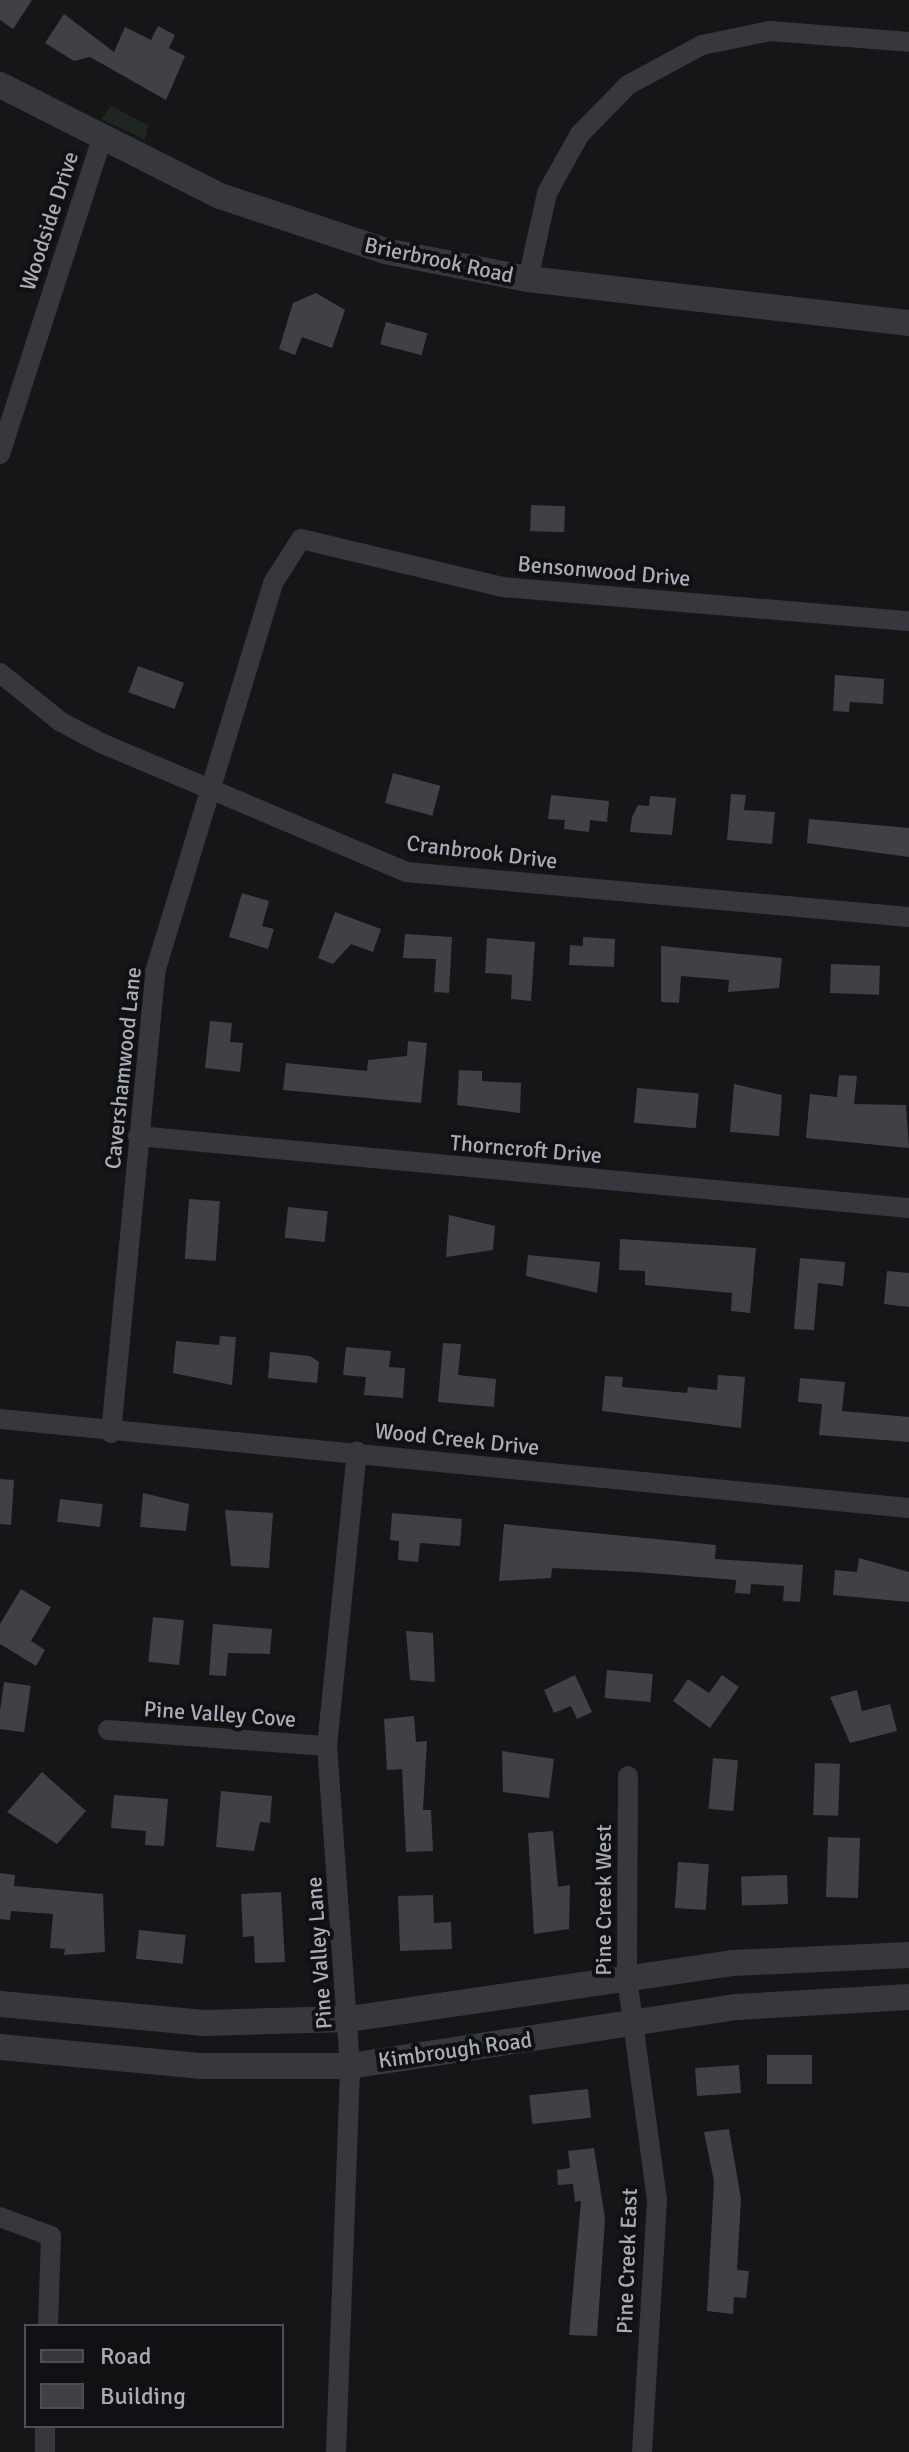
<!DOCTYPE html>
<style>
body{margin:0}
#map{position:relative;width:909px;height:2452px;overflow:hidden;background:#161618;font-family:Signika,sans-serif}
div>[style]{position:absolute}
.green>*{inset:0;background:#1e261f}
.building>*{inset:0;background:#404145;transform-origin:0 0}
.minor>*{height:20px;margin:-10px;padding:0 10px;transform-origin:10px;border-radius:10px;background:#37383d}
.tertiary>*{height:26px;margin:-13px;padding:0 13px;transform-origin:13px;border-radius:13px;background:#37383d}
span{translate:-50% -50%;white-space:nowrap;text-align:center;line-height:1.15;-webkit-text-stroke:8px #111113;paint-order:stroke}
.street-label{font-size:22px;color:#a8adb8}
.legend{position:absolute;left:24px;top:2324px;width:260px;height:104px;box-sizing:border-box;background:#111113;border:2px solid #4d4f55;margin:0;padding:10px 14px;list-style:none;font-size:24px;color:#a8adb8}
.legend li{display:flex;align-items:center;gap:16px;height:40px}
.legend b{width:40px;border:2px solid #4d4f55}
</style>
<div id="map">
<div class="green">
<i style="clip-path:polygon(111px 106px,148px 125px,145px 140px,101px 119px)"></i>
</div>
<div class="building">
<i style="clip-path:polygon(0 0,32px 0,13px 29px,0 20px)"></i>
<i style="clip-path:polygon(64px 14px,114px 52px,125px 27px,151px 40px,158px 26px,175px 35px,169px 48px,185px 56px,166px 100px,90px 57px,74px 61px,45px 43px)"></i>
<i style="clip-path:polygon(316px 293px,345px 310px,332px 348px,302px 337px,295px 355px,279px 349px,293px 303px)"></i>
<i style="left:386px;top:322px;width:43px;height:23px;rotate:15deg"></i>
<i style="left:531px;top:505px;width:34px;height:26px;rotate:2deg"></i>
<i style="left:138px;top:666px;width:49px;height:28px;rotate:20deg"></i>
<i style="clip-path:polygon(835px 675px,884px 679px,883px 704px,850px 702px,849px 712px,833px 711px)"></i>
<i style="left:393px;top:773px;width:49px;height:31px;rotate:15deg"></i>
<i style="clip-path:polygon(731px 794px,746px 795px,744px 810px,775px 812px,772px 844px,727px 840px)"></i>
<i style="clip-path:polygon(551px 795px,609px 801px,607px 822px,590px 820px,589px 832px,564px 829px,565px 820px,548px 819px)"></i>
<i style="clip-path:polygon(650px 796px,676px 798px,672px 835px,630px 832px,632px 817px,638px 805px,649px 806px)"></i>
<i style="clip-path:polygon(809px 819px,909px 828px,909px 857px,807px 843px)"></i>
<i style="clip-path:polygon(242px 893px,269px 901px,262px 926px,274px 929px,268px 949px,229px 937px)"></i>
<i style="clip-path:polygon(335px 912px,381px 929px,373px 952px,351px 944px,333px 964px,318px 958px)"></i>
<i style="clip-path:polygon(405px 934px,452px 937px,449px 993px,434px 992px,436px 959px,403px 958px)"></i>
<i style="clip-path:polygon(583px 937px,615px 939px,614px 967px,569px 965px,570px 945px,583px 946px)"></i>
<i style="clip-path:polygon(487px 938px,535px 942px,531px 1001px,511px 999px,512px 975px,485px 973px)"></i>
<i style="clip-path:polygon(661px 946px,782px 958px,779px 988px,728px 992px,729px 980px,681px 976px,679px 1003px,661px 1002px)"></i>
<i style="left:831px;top:964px;width:49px;height:29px;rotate:2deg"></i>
<i style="clip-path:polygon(210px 1021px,232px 1023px,230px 1042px,243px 1043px,240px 1072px,205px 1068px)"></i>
<i style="clip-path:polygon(408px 1041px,427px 1043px,421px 1103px,283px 1090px,286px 1063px,367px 1071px,368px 1060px,407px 1056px)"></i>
<i style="clip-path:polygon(459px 1070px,482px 1071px,482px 1081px,521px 1083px,520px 1113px,457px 1105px)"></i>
<i style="clip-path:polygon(839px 1075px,857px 1076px,854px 1104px,906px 1105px,909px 1148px,806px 1138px,810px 1094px,837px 1097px)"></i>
<i style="clip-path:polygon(734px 1084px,782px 1095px,779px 1136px,730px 1132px)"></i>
<i style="left:637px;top:1088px;width:62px;height:35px;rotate:5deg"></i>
<i style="left:189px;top:1199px;width:31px;height:60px;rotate:4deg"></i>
<i style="left:288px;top:1207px;width:40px;height:31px;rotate:6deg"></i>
<i style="clip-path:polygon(449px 1215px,495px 1226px,493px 1250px,446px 1257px)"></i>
<i style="clip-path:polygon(620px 1239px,756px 1248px,750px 1313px,731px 1311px,732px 1293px,645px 1285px,645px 1271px,619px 1270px)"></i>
<i style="clip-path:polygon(528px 1255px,600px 1262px,597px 1293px,526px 1276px)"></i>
<i style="clip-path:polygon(800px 1258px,845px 1262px,843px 1286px,818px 1283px,814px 1330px,794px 1329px)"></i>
<i style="clip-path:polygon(887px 1271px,909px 1273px,909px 1307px,884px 1304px)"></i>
<i style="clip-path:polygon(220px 1336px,236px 1337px,232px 1385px,173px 1373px,176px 1341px,219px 1345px)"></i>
<i style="clip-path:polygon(443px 1343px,461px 1344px,458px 1375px,496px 1379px,494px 1407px,438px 1402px)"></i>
<i style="clip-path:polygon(346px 1347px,391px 1351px,389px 1367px,405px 1368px,403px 1398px,364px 1395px,366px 1377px,343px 1375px)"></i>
<i style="clip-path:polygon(270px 1352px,310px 1356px,319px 1362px,317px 1383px,268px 1378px)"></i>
<i style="clip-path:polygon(718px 1375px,745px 1377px,741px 1428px,602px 1411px,605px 1376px,623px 1377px,622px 1387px,687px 1393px,688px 1387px,717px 1390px)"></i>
<i style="clip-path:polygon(800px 1378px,845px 1382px,842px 1411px,909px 1417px,909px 1442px,819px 1435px,822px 1404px,798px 1402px)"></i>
<i style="clip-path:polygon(0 1479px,14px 1480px,11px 1525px,0 1524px)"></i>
<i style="clip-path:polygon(143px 1493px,189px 1504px,186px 1531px,140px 1527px)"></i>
<i style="left:60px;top:1499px;width:43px;height:23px;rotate:7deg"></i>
<i style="clip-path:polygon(225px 1510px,273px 1513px,269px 1568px,231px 1566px)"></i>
<i style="clip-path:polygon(392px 1513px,462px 1519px,460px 1546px,420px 1543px,418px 1562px,398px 1560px,399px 1541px,390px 1540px)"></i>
<i style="clip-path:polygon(504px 1524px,716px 1545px,715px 1559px,803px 1565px,800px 1602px,783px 1601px,784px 1586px,751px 1584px,750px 1594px,735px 1593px,736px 1580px,637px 1572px,552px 1568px,551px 1578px,499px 1581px)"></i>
<i style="clip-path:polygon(859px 1558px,909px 1572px,909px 1602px,833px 1595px,835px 1570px,857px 1572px)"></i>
<i style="clip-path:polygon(21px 1589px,51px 1607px,31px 1641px,45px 1650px,36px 1666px,0 1644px,0 1624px)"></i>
<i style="left:153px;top:1617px;width:31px;height:45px;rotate:6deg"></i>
<i style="clip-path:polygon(213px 1624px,272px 1629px,270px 1654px,228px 1653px,226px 1676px,209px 1675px)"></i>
<i style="clip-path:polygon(406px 1631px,433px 1633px,435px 1682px,410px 1680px)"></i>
<i style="left:607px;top:1670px;width:46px;height:28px;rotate:5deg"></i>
<i style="clip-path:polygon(575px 1675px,592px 1712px,577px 1719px,571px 1706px,554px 1713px,544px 1690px)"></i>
<i style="clip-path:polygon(722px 1675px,739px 1687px,710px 1728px,673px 1701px,688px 1679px,709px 1693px)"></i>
<i style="left:4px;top:1682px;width:27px;height:47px;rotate:8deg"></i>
<i style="clip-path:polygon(857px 1690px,862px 1711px,890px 1704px,897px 1731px,850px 1743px,830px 1697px)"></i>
<i style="clip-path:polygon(414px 1716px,416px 1742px,427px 1741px,423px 1810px,431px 1810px,433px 1851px,406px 1852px,402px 1769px,387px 1770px,384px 1719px)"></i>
<i style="clip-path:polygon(502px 1751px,554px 1759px,549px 1798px,503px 1792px)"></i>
<i style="left:713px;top:1758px;width:25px;height:51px;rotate:5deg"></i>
<i style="left:815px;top:1763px;width:25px;height:52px;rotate:2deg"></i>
<i style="clip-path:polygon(42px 1772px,86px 1811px,57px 1844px,7px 1812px)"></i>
<i style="clip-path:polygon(221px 1791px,272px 1796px,270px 1823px,260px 1822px,254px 1851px,216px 1847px)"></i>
<i style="clip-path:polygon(114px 1795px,168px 1799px,164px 1846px,145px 1845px,146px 1831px,111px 1828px)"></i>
<i style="clip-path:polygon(553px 1831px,558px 1887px,570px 1885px,569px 1929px,534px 1934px,528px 1833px)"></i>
<i style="left:828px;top:1837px;width:32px;height:60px;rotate:2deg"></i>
<i style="left:678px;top:1862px;width:31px;height:46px;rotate:4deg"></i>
<i style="clip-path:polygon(0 1873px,15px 1875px,14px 1886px,103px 1894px,105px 1952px,64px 1955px,65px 1949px,50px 1948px,53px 1914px,11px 1911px,10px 1920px,0 1919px)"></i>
<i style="left:787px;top:1875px;width:29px;height:46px;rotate:88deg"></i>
<i style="clip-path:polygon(281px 1892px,285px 1962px,255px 1963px,254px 1936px,243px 1937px,241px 1894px)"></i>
<i style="clip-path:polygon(433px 1895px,434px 1923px,451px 1922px,452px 1949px,400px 1951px,398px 1896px)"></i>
<i style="left:139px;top:1930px;width:47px;height:29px;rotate:6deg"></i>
<i style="left:767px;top:2055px;width:45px;height:29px"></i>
<i style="left:739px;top:2065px;width:28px;height:44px;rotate:86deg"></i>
<i style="left:588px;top:2089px;width:29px;height:59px;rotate:84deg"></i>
<i style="clip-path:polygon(729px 2129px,741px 2199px,737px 2270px,749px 2271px,746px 2298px,734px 2297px,733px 2314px,707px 2311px,714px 2181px,704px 2132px)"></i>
<i style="clip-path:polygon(594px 2148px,605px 2219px,597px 2336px,569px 2335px,581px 2201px,575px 2202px,573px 2184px,558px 2185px,557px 2170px,570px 2168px,568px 2151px)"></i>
</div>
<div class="minor">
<i style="left:528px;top:279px;width:88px;rotate:-77.5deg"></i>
<i style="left:547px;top:193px;width:68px;rotate:-60.8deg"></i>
<i style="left:580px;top:134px;width:69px;rotate:-45.6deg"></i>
<i style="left:628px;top:85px;width:84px;rotate:-28.4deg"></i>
<i style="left:702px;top:45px;width:69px;rotate:-11.6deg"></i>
<i style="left:770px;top:31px;width:139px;rotate:4.5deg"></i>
<i style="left:0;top:454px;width:329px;rotate:-72.1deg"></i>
<i style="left:0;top:673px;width:78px;rotate:38.8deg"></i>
<i style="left:61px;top:722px;width:45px;rotate:27.7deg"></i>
<i style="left:101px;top:743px;width:331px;rotate:22.9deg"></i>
<i style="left:406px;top:872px;width:505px;rotate:5.11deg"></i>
<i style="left:138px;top:1136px;width:774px;rotate:5.34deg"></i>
<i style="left:0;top:1419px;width:913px;rotate:5.59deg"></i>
<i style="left:111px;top:1433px;width:463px;rotate:-84.5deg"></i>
<i style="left:155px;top:972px;width:407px;rotate:-73.1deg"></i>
<i style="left:273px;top:583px;width:52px;rotate:-57.5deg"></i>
<i style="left:301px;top:539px;width:207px;rotate:13.4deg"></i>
<i style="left:502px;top:587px;width:408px;rotate:4.8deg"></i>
<i style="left:108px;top:1730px;width:220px;rotate:4.2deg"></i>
<i style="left:628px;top:1776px;width:202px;rotate:90.3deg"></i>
<i style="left:627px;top:1978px;width:224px;rotate:82.3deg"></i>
<i style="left:657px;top:2200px;width:252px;rotate:93.4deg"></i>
<i style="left:0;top:2217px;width:54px;rotate:20.4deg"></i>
<i style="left:51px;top:2236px;width:90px;rotate:91.9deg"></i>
<i style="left:45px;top:2452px;width:26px;rotate:-90deg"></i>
<i style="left:336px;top:2452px;width:386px;rotate:-87.9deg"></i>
<i style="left:350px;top:2066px;width:321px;rotate:-94.1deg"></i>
<i style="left:327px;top:1746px;width:296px;rotate:-84.2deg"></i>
</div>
<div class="tertiary">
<i style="left:0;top:85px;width:246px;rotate:26.8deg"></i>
<i style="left:220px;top:196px;width:174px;rotate:18.4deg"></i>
<i style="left:385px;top:251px;width:146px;rotate:11.1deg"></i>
<i style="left:528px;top:279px;width:384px;rotate:6.6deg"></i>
<i style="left:0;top:2004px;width:205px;rotate:5.3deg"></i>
<i style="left:204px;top:2023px;width:145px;rotate:-1.6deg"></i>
<i style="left:349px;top:2019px;width:388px;rotate:-8.3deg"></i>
<i style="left:733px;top:1963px;width:176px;rotate:-2.6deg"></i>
<i style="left:0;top:2047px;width:203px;rotate:5.4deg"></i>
<i style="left:202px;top:2066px;width:148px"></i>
<i style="left:350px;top:2066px;width:391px;rotate:-8.7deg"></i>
<i style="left:737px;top:2007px;width:172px;rotate:-3.3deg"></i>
</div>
<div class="street-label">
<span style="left:49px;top:221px;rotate:-72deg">Woodside Drive</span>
<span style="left:439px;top:260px;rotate:12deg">Brierbrook Road</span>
<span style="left:604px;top:571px;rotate:5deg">Bensonwood Drive</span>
<span style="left:482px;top:852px;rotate:7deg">Cranbrook Drive</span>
<span style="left:123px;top:1068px;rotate:-84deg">Cavershamwood Lane</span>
<span style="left:526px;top:1149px;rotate:5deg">Thorncroft Drive</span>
<span style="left:457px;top:1439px;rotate:6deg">Wood Creek Drive</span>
<span style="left:220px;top:1714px;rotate:4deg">Pine Valley Cove</span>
<span style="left:604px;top:1900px;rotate:-90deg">Pine Creek West</span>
<span style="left:319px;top:1953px;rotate:-94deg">Pine Valley Lane</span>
<span style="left:455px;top:2050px;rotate:-8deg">Kimbrough Road</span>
<span style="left:627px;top:2261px;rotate:-88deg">Pine Creek East</span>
</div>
<ul class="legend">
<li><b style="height:10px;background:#37383d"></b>Road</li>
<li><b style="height:22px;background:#404145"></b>Building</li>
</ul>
</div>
